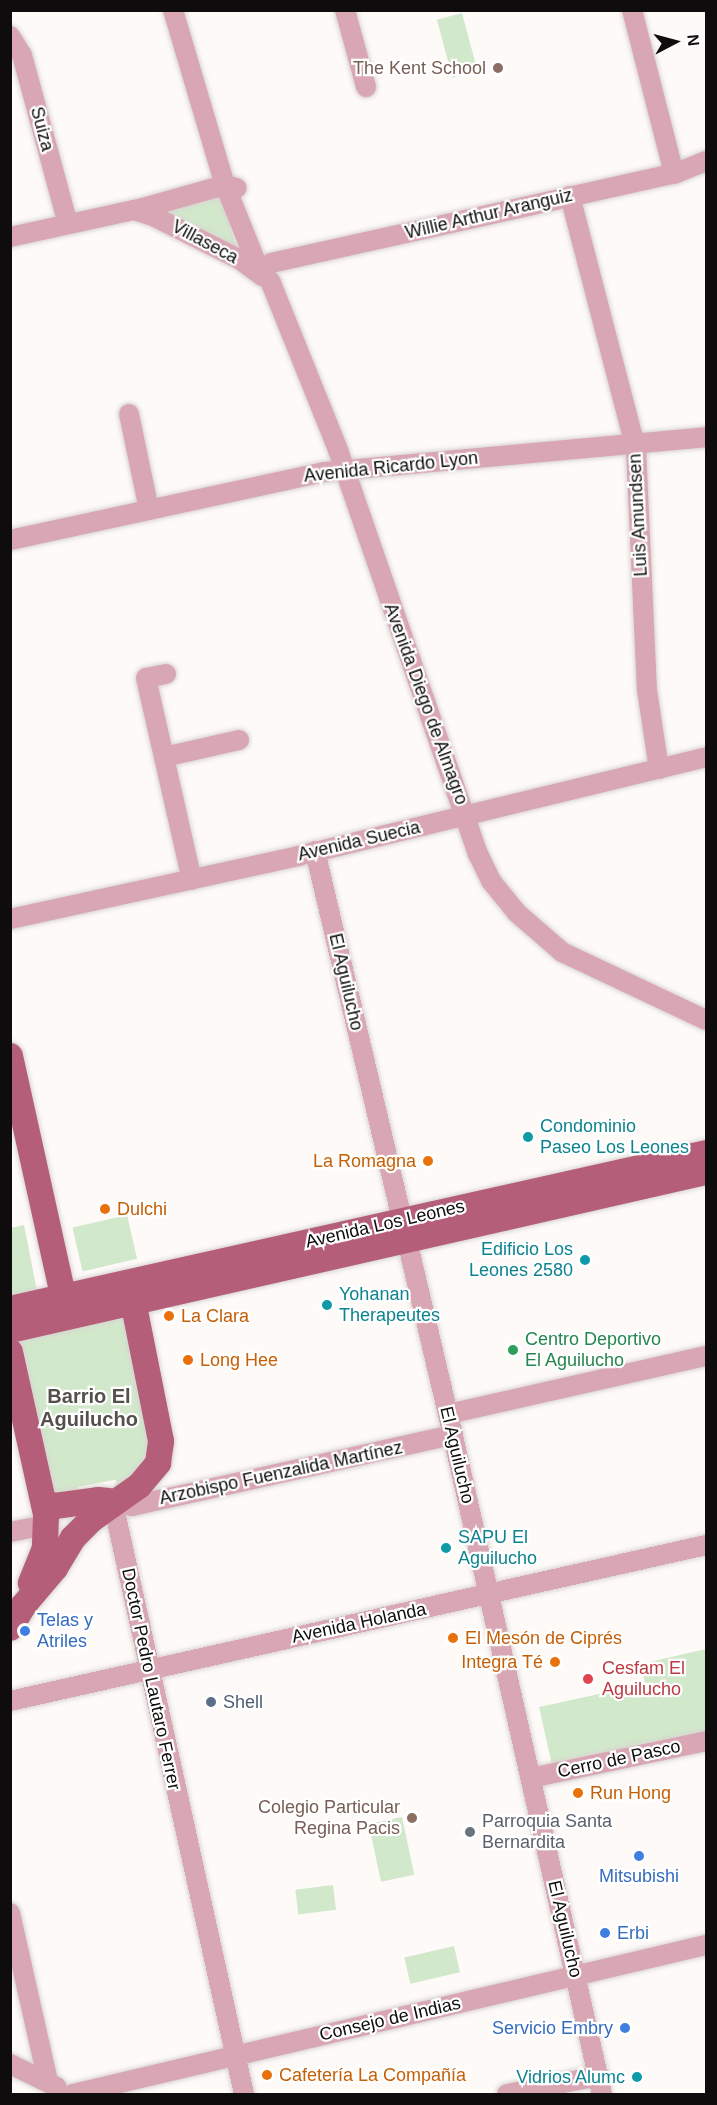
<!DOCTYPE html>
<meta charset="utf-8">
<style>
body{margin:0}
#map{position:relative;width:717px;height:2105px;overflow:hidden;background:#fefaf8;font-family:Arial,sans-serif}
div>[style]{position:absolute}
.green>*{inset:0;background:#d2e8cb;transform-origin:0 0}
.roads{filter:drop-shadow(0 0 2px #d8d4d2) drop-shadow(0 0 2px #d8d4d2)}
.minor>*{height:20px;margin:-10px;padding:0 10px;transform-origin:10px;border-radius:10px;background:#d9a7b4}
.major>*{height:26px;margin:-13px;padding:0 13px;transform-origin:13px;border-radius:13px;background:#b55e79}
.dots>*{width:16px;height:16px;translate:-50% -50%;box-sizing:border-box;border:3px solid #fff;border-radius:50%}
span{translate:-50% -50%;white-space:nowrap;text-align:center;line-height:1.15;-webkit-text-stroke:4.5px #fff;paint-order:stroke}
.education-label{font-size:18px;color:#785e54}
.right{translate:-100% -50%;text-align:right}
.street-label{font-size:18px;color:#0e0c0c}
.culture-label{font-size:18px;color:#0d838f}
.left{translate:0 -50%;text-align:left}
.food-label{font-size:18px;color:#c56008}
.leisure-label{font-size:18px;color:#27864d}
.shop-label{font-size:18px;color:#366cbe}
.health-label{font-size:18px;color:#be3a42}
.service-label{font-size:18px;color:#4e5e75}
.worship-label{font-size:18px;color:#5b616d}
.neighbourhood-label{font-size:20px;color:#53504e;font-weight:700}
.frame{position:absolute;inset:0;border:12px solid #0e0c0c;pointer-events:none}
.north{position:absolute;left:645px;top:12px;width:60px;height:60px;-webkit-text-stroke:4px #fff;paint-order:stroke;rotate:84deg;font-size:16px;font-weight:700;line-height:24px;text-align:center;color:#0e0c0c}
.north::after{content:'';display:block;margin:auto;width:21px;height:27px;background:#0e0c0c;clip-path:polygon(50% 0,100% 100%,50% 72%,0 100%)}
</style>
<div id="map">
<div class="green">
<i style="left:462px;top:13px;width:60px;height:26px;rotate:75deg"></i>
<i style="clip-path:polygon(220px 194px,237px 248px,150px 210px)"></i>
<i style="left:127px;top:1215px;width:45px;height:56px;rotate:77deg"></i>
<i style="clip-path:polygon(24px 1225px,37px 1291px,10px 1297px,10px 1228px)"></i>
<i style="clip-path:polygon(125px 1316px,153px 1439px,145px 1471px,111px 1493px,117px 1481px,114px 1480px,78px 1487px,73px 1498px,53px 1499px,15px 1341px)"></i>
<i style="clip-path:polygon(706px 1649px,706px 1731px,552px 1765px,539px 1707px,645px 1684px,641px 1664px)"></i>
<i style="left:402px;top:1817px;width:59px;height:34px;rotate:78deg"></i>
<i style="left:333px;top:1885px;width:25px;height:38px;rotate:83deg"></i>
<i style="left:454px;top:1946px;width:27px;height:51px;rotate:77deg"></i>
</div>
<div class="roads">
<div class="minor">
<i style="left:173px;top:10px;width:183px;rotate:73.5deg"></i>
<i style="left:225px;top:185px;width:83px;rotate:68.1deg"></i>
<i style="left:256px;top:262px;width:26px;rotate:54deg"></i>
<i style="left:271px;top:283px;width:180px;rotate:68.1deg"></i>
<i style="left:338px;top:450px;width:428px;rotate:70.9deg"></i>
<i style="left:478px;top:854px;width:30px;rotate:64deg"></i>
<i style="left:491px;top:881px;width:41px;rotate:50.9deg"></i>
<i style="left:517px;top:913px;width:60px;rotate:40.9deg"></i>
<i style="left:562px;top:952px;width:159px;rotate:25.3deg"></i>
<i style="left:345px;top:10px;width:80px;rotate:74.7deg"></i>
<i style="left:632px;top:10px;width:169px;rotate:75.6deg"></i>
<i style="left:10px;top:36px;width:22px;rotate:58deg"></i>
<i style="left:22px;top:55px;width:175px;rotate:74.8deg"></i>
<i style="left:570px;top:196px;width:261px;rotate:75.4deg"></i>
<i style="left:636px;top:449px;width:241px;rotate:87.4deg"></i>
<i style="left:647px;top:690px;width:80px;rotate:81.4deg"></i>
<i style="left:134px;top:210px;width:22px;rotate:18deg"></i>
<i style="left:155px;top:217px;width:94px;rotate:26.6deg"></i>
<i style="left:239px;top:259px;width:29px;rotate:36deg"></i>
<i style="left:10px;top:237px;width:136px;rotate:-12.3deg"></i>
<i style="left:143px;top:208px;width:85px;rotate:-15.7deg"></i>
<i style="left:225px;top:185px;width:12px;rotate:14deg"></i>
<i style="left:271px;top:263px;width:413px;rotate:-12.5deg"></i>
<i style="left:674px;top:174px;width:35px;rotate:-22deg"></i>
<i style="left:129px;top:414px;width:98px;rotate:78.2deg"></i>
<i style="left:10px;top:540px;width:321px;rotate:-12.2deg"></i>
<i style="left:324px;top:472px;width:384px;rotate:-5.2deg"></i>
<i style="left:166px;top:674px;width:20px;rotate:169deg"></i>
<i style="left:146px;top:678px;width:207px;rotate:77.2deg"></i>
<i style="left:164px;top:757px;width:77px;rotate:-12.8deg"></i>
<i style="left:315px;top:851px;width:578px;rotate:76.71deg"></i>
<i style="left:448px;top:1414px;width:697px;rotate:77.24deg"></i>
<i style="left:10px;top:919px;width:295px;rotate:-12.3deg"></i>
<i style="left:298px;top:856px;width:420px;rotate:-13.6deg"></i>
<i style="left:448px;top:1414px;width:264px;rotate:-12.7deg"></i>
<i style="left:109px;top:1501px;width:24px;rotate:12deg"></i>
<i style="left:132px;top:1506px;width:329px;rotate:-12.5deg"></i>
<i style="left:113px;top:1503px;width:605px;rotate:77.5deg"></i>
<i style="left:10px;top:1532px;width:37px;rotate:-11deg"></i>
<i style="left:10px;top:1701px;width:713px;rotate:-12.63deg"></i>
<i style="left:531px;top:1778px;width:179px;rotate:-11.9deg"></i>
<i style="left:10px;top:1913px;width:173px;rotate:77.3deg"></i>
<i style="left:10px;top:2064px;width:52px;rotate:26.1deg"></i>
<i style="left:73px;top:2094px;width:650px;rotate:-13.25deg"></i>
<i style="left:507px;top:2094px;width:94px;rotate:-11.1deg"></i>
</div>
<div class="major">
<i style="left:10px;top:1056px;width:263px;rotate:77.5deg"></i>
<i style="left:10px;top:1309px;width:713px;rotate:-12.63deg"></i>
<i style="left:10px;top:1330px;width:714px;rotate:-12.79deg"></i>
<i style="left:10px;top:1352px;width:167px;rotate:77.5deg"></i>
<i style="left:46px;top:1515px;width:33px;rotate:92deg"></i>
<i style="left:45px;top:1548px;width:38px;rotate:112deg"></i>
<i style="left:44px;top:1503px;width:11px;rotate:15deg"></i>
<i style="left:55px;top:1506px;width:43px;rotate:-7.9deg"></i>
<i style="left:98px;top:1500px;width:11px;rotate:5deg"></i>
<i style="left:10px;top:1628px;width:26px;rotate:-59deg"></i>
<i style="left:23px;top:1606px;width:50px;rotate:-49.9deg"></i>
<i style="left:55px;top:1568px;width:35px;rotate:-59deg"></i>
<i style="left:73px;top:1538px;width:27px;rotate:-45deg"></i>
<i style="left:92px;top:1519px;width:57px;rotate:-35.1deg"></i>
<i style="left:139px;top:1486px;width:30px;rotate:-50deg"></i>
<i style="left:158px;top:1463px;width:22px;rotate:-82deg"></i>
<i style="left:161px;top:1441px;width:158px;rotate:-101.3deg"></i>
</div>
</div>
<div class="dots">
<i style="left:498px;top:68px;background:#8d6e63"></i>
<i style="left:528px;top:1137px;background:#0f9aa8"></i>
<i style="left:428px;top:1161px;background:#e8710a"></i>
<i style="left:105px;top:1209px;background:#e8710a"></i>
<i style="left:585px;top:1260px;background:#0f9aa8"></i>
<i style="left:327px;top:1305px;background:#0f9aa8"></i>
<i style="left:169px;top:1316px;background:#e8710a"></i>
<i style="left:513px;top:1350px;background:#2e9e5b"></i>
<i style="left:188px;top:1360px;background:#e8710a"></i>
<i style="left:446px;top:1548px;background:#0f9aa8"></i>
<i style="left:25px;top:1631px;background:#3f7fe0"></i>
<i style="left:453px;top:1638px;background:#e8710a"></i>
<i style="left:555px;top:1662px;background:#e8710a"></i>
<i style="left:588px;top:1679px;background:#e0444e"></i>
<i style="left:211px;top:1702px;background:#5c6f8a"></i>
<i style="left:578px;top:1793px;background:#e8710a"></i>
<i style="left:412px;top:1818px;background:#8d6e63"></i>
<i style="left:470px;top:1832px;background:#6b7280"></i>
<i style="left:639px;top:1856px;background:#3f7fe0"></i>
<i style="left:605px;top:1933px;background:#3f7fe0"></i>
<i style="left:625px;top:2028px;background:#3f7fe0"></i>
<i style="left:267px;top:2075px;background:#e8710a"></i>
<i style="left:637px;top:2077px;background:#0f9aa8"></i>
</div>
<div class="education-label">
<span class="right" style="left:486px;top:68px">The Kent School</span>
<span class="right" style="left:400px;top:1818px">Colegio Particular<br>Regina Pacis</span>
</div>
<div class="street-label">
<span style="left:42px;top:129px;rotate:75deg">Suiza</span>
<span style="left:489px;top:214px;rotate:-13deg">Willie Arthur Aranguiz</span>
<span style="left:205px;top:242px;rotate:28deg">Villaseca</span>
<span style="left:391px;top:467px;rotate:-6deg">Avenida Ricardo Lyon</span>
<span style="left:638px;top:515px;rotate:-93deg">Luis Amundsen</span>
<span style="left:426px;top:704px;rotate:70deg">Avenida Diego de Almagro</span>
<span style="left:359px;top:841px;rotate:-13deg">Avenida Suecia</span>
<span style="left:346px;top:982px;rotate:77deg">El Aguilucho</span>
<span style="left:385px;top:1224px;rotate:-13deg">Avenida Los Leones</span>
<span style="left:457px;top:1455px;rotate:77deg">El Aguilucho</span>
<span style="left:281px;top:1473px;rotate:-12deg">Arzobispo Fuenzalida Martínez</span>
<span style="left:359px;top:1623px;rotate:-12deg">Avenida Holanda</span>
<span style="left:151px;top:1679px;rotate:78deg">Doctor Pedro Lautaro Ferrer</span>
<span style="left:619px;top:1759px;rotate:-12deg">Cerro de Pasco</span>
<span style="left:565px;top:1929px;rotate:77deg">El Aguilucho</span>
<span style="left:390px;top:2019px;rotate:-13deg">Consejo de Indias</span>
</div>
<div class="culture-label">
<span class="left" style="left:540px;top:1137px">Condominio<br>Paseo Los Leones</span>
<span class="right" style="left:573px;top:1260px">Edificio Los<br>Leones 2580</span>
<span class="left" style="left:339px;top:1305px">Yohanan<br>Therapeutes</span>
<span class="left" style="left:458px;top:1548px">SAPU El<br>Aguilucho</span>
<span class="right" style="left:625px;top:2077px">Vidrios Alumc</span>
</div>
<div class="food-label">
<span class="right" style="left:416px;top:1161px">La Romagna</span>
<span class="left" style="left:117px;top:1209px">Dulchi</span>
<span class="left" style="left:181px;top:1316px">La Clara</span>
<span class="left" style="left:200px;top:1360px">Long Hee</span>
<span class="left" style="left:465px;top:1638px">El Mesón de Ciprés</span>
<span class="right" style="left:543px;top:1662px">Integra Té</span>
<span class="left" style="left:590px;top:1793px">Run Hong</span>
<span class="left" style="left:279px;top:2075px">Cafetería La Compañía</span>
</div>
<div class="leisure-label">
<span class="left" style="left:525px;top:1350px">Centro Deportivo<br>El Aguilucho</span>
</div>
<div class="shop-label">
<span class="left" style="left:37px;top:1631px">Telas y<br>Atriles</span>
<span style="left:639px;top:1876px">Mitsubishi</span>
<span class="left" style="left:617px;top:1933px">Erbi</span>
<span class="right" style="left:613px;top:2028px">Servicio Embry</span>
</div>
<div class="health-label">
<span class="left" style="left:602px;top:1679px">Cesfam El<br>Aguilucho</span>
</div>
<div class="service-label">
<span class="left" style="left:223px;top:1702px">Shell</span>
</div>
<div class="worship-label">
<span class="left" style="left:482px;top:1832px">Parroquia Santa<br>Bernardita</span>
</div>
<div class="neighbourhood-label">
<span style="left:89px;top:1408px">Barrio El<br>Aguilucho</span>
</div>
<div class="frame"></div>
<div class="north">N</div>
</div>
